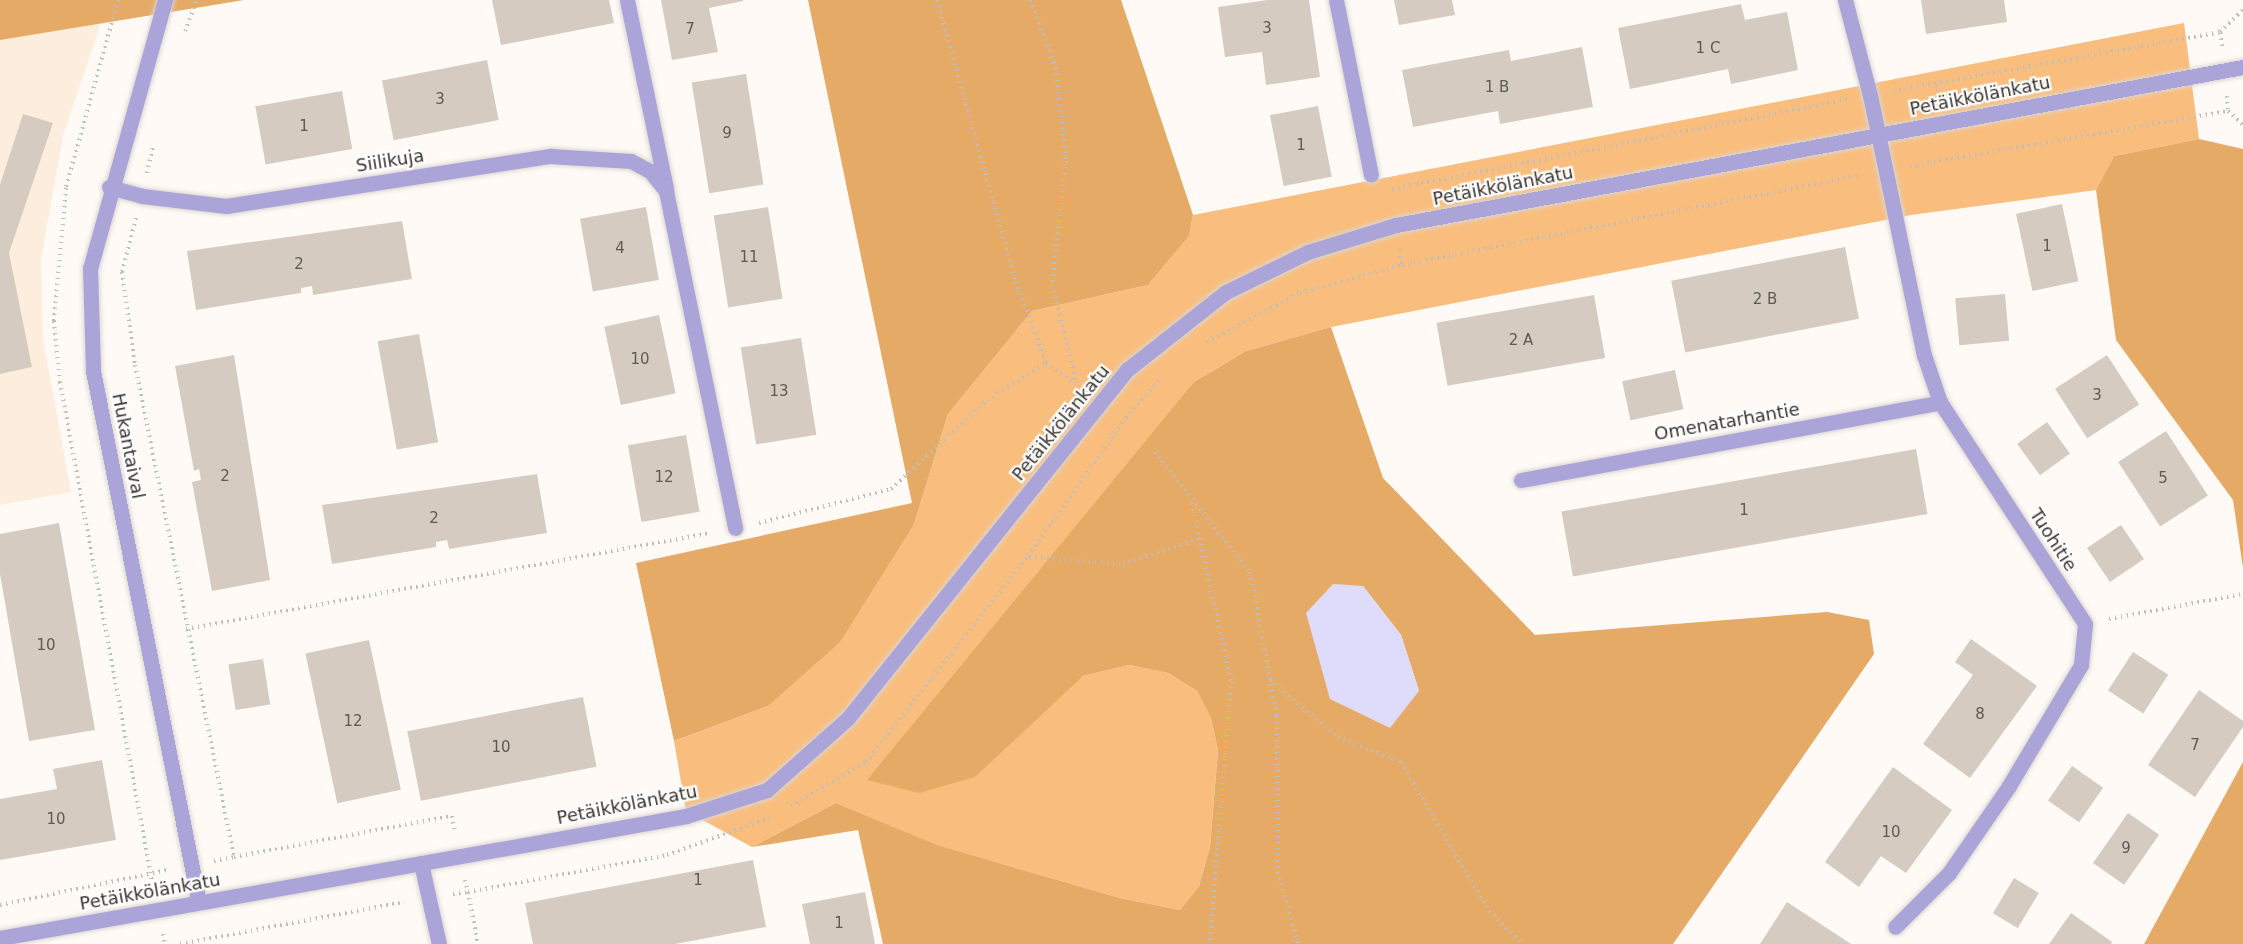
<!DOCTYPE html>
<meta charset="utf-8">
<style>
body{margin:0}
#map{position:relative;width:2243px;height:944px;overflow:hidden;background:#fffaf6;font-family:"DejaVu Sans",sans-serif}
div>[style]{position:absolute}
.built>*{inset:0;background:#fdeddd}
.green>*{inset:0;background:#f9be7e}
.forest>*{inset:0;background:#e6aa67}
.water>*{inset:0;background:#dfdbfb}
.building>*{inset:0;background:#d5cbc1;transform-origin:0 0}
.path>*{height:4px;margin-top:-2px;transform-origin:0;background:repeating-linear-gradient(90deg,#c2bdb9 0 1.5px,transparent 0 6px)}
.roads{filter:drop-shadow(0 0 2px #dbd6d2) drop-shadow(0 0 2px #dbd6d2)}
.minor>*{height:15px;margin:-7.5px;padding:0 7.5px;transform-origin:7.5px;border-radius:7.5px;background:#aba4d9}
span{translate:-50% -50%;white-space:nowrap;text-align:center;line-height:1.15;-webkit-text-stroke:4.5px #fff;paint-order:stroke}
.number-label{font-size:15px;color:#5f5a54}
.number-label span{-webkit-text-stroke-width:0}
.street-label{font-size:18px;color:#383430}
</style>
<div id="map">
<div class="built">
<i style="clip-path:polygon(102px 20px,63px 136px,41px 260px,43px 339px,71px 492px,0 505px,0 40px)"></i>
</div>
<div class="green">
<i style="clip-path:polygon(2184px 23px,2199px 139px,2114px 156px,2096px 190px,1911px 215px,1331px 327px,1246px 351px,1194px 382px,1168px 417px,1041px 711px,1083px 676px,1129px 665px,1168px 673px,1197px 691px,1211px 718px,1218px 750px,1210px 847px,1199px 886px,1180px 910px,1120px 898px,936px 845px,836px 803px,752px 847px,686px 811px,674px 741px,768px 706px,914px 524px,948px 414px,1032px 311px,1148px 285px,1189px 236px,1193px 215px)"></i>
</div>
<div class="forest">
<i style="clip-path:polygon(0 0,244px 0,0 40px)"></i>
<i style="clip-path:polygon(808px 0,1121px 0,1193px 215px,1189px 236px,1148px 285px,1032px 311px,948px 414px,914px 524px,840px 642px,768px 706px,674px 741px,636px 563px,912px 503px)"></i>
<i style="clip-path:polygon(2199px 139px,2243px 149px,2243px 568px,2233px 500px,2116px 340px,2096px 190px,2114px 156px)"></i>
<i style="clip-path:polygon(evenodd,1331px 327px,1383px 478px,1535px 635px,1827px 612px,1869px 620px,1874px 654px,1673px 944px,883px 944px,858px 830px,752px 847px,836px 803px,937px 845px,1120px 898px,1180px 910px,1199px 886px,1210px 847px,1218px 750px,1211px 718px,1197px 691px,1168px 673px,1129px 665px,1083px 676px,975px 777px,919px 793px,867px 780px,1194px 382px,1246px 351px,1331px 327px,1363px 586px,1401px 635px,1419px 691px,1363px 586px)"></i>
<i style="clip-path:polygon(2243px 762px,2243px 944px,2144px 944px)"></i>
</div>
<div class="water">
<i style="clip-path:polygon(1333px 584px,1363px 586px,1401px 635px,1419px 691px,1390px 728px,1330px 699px,1306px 613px)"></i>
</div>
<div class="building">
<i style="clip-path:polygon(492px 0,609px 0,614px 23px,501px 45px)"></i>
<i style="clip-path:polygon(661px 0,743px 0,743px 1px,709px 8px,718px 52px,672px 60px)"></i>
<i style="clip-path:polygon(1268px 0,1309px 0,1320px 77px,1266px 85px,1262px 52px,1225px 57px,1218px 7px)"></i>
<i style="clip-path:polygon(1394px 0,1452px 0,1455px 15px,1399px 25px)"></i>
<i style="clip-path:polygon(1921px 0,2004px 0,2007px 22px,1926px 34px)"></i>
<i style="clip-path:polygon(1741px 4px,1745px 20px,1787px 12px,1798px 70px,1731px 84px,1728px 69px,1630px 89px,1618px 28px)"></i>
<i style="clip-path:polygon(1582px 47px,1593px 107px,1500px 124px,1498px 111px,1413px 127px,1402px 70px,1509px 50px,1511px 61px)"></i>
<i style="left:487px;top:60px;width:61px;height:107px;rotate:79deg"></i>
<i style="left:746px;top:74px;width:112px;height:55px;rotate:81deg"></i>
<i style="left:342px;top:91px;width:59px;height:88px;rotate:80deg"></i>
<i style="left:1318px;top:106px;width:72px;height:49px;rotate:79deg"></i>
<i style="clip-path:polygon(23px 114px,53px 123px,9px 253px,32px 367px,0 374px,0 185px)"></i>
<i style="left:2062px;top:204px;width:79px;height:47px;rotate:78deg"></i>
<i style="left:646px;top:207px;width:74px;height:67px;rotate:80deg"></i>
<i style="left:768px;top:207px;width:93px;height:55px;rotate:81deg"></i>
<i style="clip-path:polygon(402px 221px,412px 279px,313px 295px,312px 286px,301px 288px,301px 293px,196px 310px,187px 251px)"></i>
<i style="left:1845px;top:247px;width:73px;height:177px;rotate:79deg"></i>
<i style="left:2005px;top:294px;width:47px;height:50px;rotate:85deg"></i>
<i style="left:1594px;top:295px;width:64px;height:160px;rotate:80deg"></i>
<i style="left:659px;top:315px;width:80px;height:56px;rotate:78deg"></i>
<i style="left:419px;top:334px;width:110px;height:42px;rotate:80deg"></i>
<i style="left:801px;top:338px;width:98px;height:61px;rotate:81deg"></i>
<i style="clip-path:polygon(234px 355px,270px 580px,212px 591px,192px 482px,201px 480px,199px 469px,194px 471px,175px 366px)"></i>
<i style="left:2107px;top:355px;width:59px;height:62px;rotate:57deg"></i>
<i style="left:1675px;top:370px;width:40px;height:54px;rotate:78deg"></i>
<i style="left:2047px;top:422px;width:39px;height:37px;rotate:54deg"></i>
<i style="left:2166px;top:431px;width:77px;height:57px;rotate:57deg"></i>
<i style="left:686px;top:435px;width:78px;height:59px;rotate:80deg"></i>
<i style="left:1916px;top:449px;width:66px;height:360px;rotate:80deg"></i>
<i style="clip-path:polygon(537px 474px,547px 533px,449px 549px,447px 540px,436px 542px,436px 547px,332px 564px,322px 505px)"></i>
<i style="clip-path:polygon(59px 523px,95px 730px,29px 741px,0 574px,0 534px)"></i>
<i style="left:2121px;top:525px;width:41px;height:41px;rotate:56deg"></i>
<i style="clip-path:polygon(1971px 639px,2037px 686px,1970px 778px,1923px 744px,1973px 675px,1955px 662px)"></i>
<i style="left:369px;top:640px;width:153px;height:65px;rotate:78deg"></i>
<i style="left:2133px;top:652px;width:42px;height:46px;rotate:33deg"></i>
<i style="left:263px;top:659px;width:46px;height:35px;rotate:81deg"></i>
<i style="clip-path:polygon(2199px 690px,2243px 721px,2243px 727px,2195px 797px,2148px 765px)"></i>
<i style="left:583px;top:697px;width:71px;height:179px;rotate:79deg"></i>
<i style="clip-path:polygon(102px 760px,116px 840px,0 860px,0 799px,57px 789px,53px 769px)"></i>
<i style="left:2072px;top:766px;width:38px;height:42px;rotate:35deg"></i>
<i style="clip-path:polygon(1893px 767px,1952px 810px,1906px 873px,1881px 856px,1859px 887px,1825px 862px)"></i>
<i style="left:2128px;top:813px;width:38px;height:61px;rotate:35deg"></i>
<i style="clip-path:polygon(753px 860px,766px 927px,675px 944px,533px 944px,525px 903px)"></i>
<i style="left:2014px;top:878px;width:29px;height:41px;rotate:31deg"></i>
<i style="clip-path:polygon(865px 892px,875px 944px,810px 944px,802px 904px)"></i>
<i style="clip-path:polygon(1787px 902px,1851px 944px,1760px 944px)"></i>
<i style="clip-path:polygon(2071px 913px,2112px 942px,2111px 944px,2049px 944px)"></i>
</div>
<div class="path">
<i style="left:118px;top:0;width:195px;rotate:105.5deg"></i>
<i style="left:66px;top:188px;width:134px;rotate:95.2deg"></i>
<i style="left:54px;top:321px;width:61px;rotate:84.4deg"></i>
<i style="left:60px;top:382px;width:513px;rotate:79.55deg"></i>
<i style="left:937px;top:0;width:293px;rotate:74.4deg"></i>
<i style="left:1016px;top:282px;width:86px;rotate:69.7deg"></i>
<i style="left:1046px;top:363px;width:37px;rotate:34deg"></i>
<i style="left:1030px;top:0;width:73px;rotate:69.1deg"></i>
<i style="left:1056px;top:68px;width:94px;rotate:83.9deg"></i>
<i style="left:1066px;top:161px;width:125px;rotate:96.4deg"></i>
<i style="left:1052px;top:285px;width:101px;rotate:75.7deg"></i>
<i style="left:185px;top:31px;width:33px;rotate:-69deg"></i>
<i style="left:2222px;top:46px;width:14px;rotate:-98deg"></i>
<i style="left:2220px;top:32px;width:32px;rotate:-44deg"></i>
<i style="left:1937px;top:84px;width:14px;rotate:86deg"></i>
<i style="left:1893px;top:91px;width:332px;rotate:-10.2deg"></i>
<i style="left:2227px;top:96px;width:15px;rotate:86deg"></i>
<i style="left:2228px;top:111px;width:21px;rotate:43deg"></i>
<i style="left:1910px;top:166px;width:323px;rotate:-9.8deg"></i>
<i style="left:147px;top:173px;width:26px;rotate:-77deg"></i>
<i style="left:1392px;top:189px;width:464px;rotate:-11.1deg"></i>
<i style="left:136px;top:218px;width:56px;rotate:104.5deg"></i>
<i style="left:122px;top:272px;width:94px;rotate:82deg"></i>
<i style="left:135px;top:365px;width:502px;rotate:78.62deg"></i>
<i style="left:234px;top:857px;width:222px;rotate:-10.7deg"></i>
<i style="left:452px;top:816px;width:16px;rotate:79deg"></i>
<i style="left:1400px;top:250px;width:15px;rotate:82deg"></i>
<i style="left:1207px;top:342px;width:105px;rotate:-27.8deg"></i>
<i style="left:1300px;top:293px;width:106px;rotate:-15.4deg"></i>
<i style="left:1402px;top:265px;width:468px;rotate:-11.1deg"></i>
<i style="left:1155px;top:452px;width:153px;rotate:51.6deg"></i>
<i style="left:1250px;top:572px;width:147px;rotate:79.4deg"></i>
<i style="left:1277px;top:716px;width:156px;rotate:89.6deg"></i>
<i style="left:1278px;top:872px;width:75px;rotate:74.5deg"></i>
<i style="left:1192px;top:503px;width:182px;rotate:77.6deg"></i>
<i style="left:1231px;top:681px;width:264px;rotate:94.6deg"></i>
<i style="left:759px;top:523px;width:136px;rotate:-14.4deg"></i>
<i style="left:891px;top:489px;width:131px;rotate:-42.8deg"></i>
<i style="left:987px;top:400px;width:70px;rotate:-32.1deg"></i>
<i style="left:1029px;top:557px;width:94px;rotate:4.3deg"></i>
<i style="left:1123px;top:564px;width:79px;rotate:-18.4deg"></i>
<i style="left:2109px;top:619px;width:136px;rotate:-10.6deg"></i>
<i style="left:186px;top:629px;width:533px;rotate:-10.38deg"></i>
<i style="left:1270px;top:680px;width:89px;rotate:40deg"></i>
<i style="left:1338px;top:737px;width:68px;rotate:21.6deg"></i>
<i style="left:1401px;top:762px;width:173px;rotate:59.4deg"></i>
<i style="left:1489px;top:911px;width:47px;rotate:44.1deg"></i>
<i style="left:791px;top:806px;width:87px;rotate:-30.4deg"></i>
<i style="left:866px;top:762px;width:262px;rotate:-51.8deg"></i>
<i style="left:1028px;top:556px;width:169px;rotate:-54.6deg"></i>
<i style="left:1126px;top:418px;width:50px;rotate:-49deg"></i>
<i style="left:214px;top:861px;width:20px;rotate:-11deg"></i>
<i style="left:465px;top:880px;width:12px;rotate:76deg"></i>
<i style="left:468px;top:892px;width:202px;rotate:-10.5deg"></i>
<i style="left:667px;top:855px;width:109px;rotate:-19.9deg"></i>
<i style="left:453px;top:894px;width:15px;rotate:-8deg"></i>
<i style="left:468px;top:892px;width:53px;rotate:79.1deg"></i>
<i style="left:0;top:905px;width:172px;rotate:-11.8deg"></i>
<i style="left:163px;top:934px;width:10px;rotate:79deg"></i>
<i style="left:180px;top:944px;width:228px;rotate:-10.6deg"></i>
</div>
<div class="roads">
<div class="minor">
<i style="left:165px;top:0;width:278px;rotate:105.6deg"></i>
<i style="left:90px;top:268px;width:103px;rotate:88.3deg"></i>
<i style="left:93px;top:371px;width:542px;rotate:78.73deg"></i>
<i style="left:627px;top:0;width:192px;rotate:78.3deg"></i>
<i style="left:1336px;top:0;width:178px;rotate:78.7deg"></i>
<i style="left:1845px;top:0;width:98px;rotate:75.3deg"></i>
<i style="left:1870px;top:95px;width:266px;rotate:78.3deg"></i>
<i style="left:1924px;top:355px;width:50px;rotate:71.2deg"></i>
<i style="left:1940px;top:402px;width:265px;rotate:56.8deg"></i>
<i style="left:2085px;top:624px;width:41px;rotate:95.6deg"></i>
<i style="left:2081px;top:665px;width:141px;rotate:120.8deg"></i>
<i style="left:2009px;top:786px;width:106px;rotate:124.6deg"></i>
<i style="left:1949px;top:873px;width:76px;rotate:135deg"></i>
<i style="left:109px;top:187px;width:34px;rotate:15deg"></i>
<i style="left:142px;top:196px;width:85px;rotate:6.8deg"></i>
<i style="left:226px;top:206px;width:328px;rotate:-8.8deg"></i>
<i style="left:550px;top:156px;width:81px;rotate:3.5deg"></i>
<i style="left:631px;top:161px;width:21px;rotate:28deg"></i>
<i style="left:650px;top:171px;width:26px;rotate:51deg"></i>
<i style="left:666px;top:191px;width:344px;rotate:78.4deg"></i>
<i style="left:1521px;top:480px;width:426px;rotate:-10.5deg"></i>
<i style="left:421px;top:863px;width:83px;rotate:77.5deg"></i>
<i style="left:0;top:938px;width:697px;rotate:-10.08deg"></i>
<i style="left:686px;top:816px;width:85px;rotate:-17.8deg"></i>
<i style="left:767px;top:790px;width:108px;rotate:-41.6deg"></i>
<i style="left:848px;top:718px;width:447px;rotate:-51.3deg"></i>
<i style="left:1128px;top:369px;width:125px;rotate:-38.2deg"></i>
<i style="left:1226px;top:292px;width:91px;rotate:-26deg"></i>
<i style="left:1308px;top:252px;width:92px;rotate:-17.1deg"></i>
<i style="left:1396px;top:225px;width:862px;rotate:-10.57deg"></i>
</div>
</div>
<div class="number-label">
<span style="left:1267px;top:29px">3</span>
<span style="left:690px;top:30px">7</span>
<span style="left:1708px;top:49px">1 C</span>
<span style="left:1497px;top:88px">1 B</span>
<span style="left:440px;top:100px">3</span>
<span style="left:304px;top:127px">1</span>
<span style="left:727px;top:134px">9</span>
<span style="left:1301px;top:146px">1</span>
<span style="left:2047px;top:247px">1</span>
<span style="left:620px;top:249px">4</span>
<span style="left:749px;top:258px">11</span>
<span style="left:299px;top:265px">2</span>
<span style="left:1765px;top:300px">2 B</span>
<span style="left:1521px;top:341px">2 A</span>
<span style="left:640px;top:360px">10</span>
<span style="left:779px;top:392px">13</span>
<span style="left:2097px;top:396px">3</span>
<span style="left:225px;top:477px">2</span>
<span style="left:664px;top:478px">12</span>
<span style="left:2163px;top:479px">5</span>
<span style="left:1744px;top:511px">1</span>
<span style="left:434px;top:519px">2</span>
<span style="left:46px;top:646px">10</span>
<span style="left:1980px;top:715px">8</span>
<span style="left:353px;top:722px">12</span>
<span style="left:2195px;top:746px">7</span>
<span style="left:501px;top:748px">10</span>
<span style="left:56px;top:820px">10</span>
<span style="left:1891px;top:833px">10</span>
<span style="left:2126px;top:849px">9</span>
<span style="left:698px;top:881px">1</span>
<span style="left:839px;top:924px">1</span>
</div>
<div class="street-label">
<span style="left:1980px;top:96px;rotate:-11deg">Petäikkölänkatu</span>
<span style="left:390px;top:161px;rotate:-9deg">Siilikuja</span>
<span style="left:1503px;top:186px;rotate:-11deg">Petäikkölänkatu</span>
<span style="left:1727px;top:422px;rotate:-10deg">Omenatarhantie</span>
<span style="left:1061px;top:423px;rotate:-51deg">Petäikkölänkatu</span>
<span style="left:128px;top:446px;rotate:79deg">Hukantaival</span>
<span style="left:2053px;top:540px;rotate:57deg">Tuohitie</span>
<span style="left:627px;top:805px;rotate:-11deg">Petäikkölänkatu</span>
<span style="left:150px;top:892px;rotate:-10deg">Petäikkölänkatu</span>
</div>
</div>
